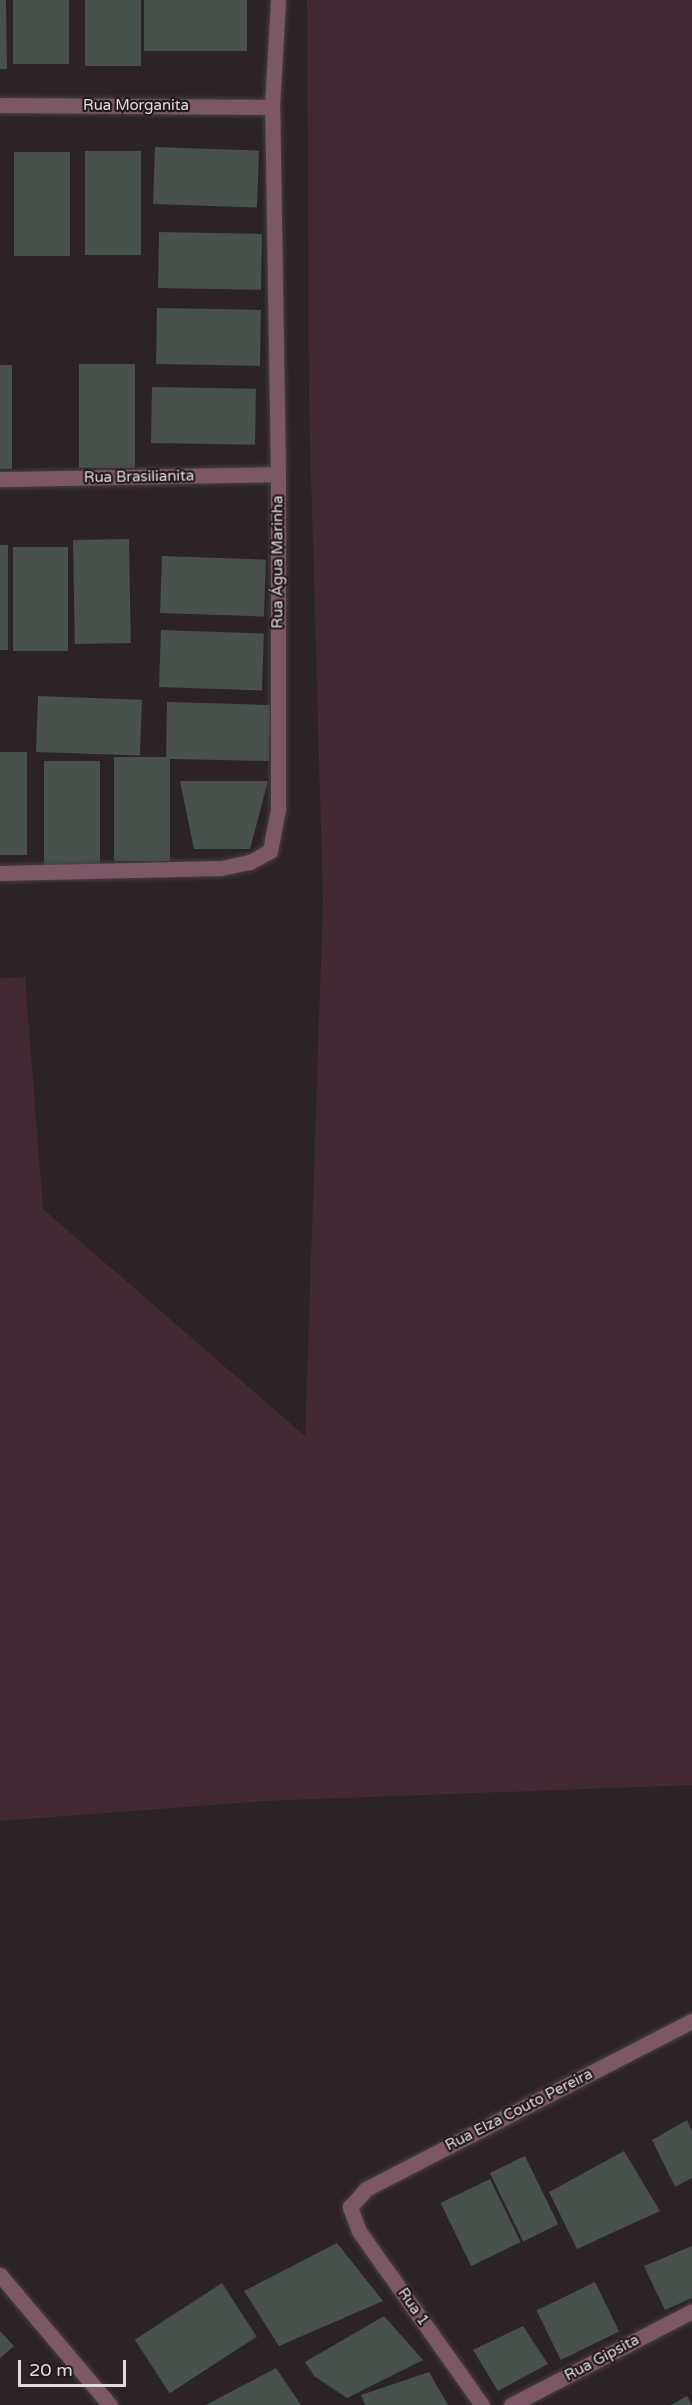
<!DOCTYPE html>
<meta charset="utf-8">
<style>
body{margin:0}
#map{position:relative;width:692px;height:2405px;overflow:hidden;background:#2c2326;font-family:"Varela Round",sans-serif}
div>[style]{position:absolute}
.green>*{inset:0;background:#422933}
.building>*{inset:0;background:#48514c;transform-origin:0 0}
.roads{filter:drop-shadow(0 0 2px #494043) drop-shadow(0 0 2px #494043)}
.street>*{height:15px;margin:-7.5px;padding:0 7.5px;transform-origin:7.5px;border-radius:7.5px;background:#7c5766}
span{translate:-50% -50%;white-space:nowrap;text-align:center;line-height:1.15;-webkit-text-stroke:4.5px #221a1d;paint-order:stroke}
.street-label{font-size:15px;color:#e1dbdd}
.scale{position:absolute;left:18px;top:2360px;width:108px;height:27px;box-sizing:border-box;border:3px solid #e1dbdd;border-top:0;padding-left:8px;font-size:18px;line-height:21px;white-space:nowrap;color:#e1dbdd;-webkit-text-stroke:4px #221a1d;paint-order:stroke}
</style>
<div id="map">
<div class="green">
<i style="clip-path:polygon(307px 0,692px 0,692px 1785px,265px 1801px,0 1821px,0 978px,25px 977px,43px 1209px,305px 1436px,323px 902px,309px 403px)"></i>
</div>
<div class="building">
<i style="clip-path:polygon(0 0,6px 0,7px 69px,0 69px)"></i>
<i style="left:13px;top:0;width:56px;height:64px"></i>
<i style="left:85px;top:0;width:56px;height:66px"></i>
<i style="left:144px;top:0;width:103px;height:51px"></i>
<i style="left:155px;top:147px;width:104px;height:57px;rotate:2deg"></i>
<i style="left:85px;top:151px;width:56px;height:104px"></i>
<i style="left:14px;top:152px;width:56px;height:104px"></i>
<i style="left:159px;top:232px;width:103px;height:56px;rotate:1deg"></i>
<i style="left:157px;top:308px;width:104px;height:56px;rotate:1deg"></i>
<i style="left:79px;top:364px;width:56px;height:104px"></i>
<i style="left:0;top:365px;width:12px;height:104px"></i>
<i style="left:152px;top:387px;width:104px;height:56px;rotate:1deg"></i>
<i style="left:129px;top:539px;width:104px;height:56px;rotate:89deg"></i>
<i style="left:0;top:545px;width:8px;height:105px"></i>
<i style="left:13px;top:547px;width:55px;height:104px"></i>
<i style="left:162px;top:556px;width:104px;height:57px;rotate:2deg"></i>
<i style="left:161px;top:630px;width:103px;height:57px;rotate:2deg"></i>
<i style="left:38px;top:696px;width:104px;height:56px;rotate:2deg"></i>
<i style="clip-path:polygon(167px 702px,270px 705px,269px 761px,170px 759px,170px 861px,114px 861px,114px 757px,166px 757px)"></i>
<i style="left:0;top:752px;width:27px;height:103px"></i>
<i style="left:44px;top:761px;width:56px;height:104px"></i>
<i style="clip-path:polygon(180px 781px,268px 781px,250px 849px,194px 849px)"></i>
<i style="clip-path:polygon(687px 2120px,692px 2131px,692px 2178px,675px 2187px,652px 2140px)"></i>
<i style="clip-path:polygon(624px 2151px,660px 2211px,577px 2249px,549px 2192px)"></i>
<i style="left:525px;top:2156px;width:76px;height:39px;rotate:64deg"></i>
<i style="left:490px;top:2179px;width:70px;height:55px;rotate:64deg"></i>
<i style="clip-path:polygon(337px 2243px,383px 2301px,279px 2346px,244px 2291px)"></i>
<i style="clip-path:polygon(692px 2246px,692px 2298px,665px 2310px,644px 2266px)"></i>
<i style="left:595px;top:2282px;width:55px;height:65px;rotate:64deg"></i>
<i style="left:222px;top:2283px;width:64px;height:104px;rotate:57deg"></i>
<i style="clip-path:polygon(384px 2316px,423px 2360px,347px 2398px,314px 2376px,305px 2362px)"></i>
<i style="clip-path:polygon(523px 2326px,548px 2364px,498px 2391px,473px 2350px)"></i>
<i style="clip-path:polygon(0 2331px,14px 2346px,0 2358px)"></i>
<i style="clip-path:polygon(276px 2368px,301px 2405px,206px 2405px)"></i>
<i style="clip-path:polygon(429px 2372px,448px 2405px,365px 2405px,361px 2395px)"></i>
<i style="clip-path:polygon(687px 2396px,692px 2405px,671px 2405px)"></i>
</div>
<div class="roads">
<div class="street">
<i style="left:0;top:105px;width:272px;rotate:0.4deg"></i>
<i style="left:0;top:479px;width:278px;rotate:-1deg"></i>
<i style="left:0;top:873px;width:221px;rotate:-1.3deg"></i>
<i style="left:221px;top:868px;width:30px;rotate:-12deg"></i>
<i style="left:250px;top:862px;width:23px;rotate:-29deg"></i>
<i style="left:270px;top:851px;width:43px;rotate:-79.2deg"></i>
<i style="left:278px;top:809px;width:335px;rotate:-90deg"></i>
<i style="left:278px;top:474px;width:367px;rotate:-90.9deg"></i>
<i style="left:272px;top:107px;width:107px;rotate:-86.8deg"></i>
<i style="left:0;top:2275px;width:170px;rotate:49.8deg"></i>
<i style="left:482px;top:2405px;width:213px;rotate:-125.3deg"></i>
<i style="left:359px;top:2231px;width:26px;rotate:-111deg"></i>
<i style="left:350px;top:2207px;width:24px;rotate:-48deg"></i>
<i style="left:366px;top:2189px;width:367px;rotate:-27.3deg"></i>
<i style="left:511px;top:2405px;width:204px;rotate:-27.4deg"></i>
</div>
</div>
<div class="street-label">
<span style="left:136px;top:106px">Rua Morganita</span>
<span style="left:139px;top:477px;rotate:-1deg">Rua Brasilianita</span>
<span style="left:278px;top:562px;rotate:-90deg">Rua Água Marinha</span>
<span style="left:519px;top:2110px;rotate:-27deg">Rua Elza Couto Pereira</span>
<span style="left:413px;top:2307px;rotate:55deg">Rua 1</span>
<span style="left:602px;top:2358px;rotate:-28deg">Rua Gipsita</span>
</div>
<div class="scale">20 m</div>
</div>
